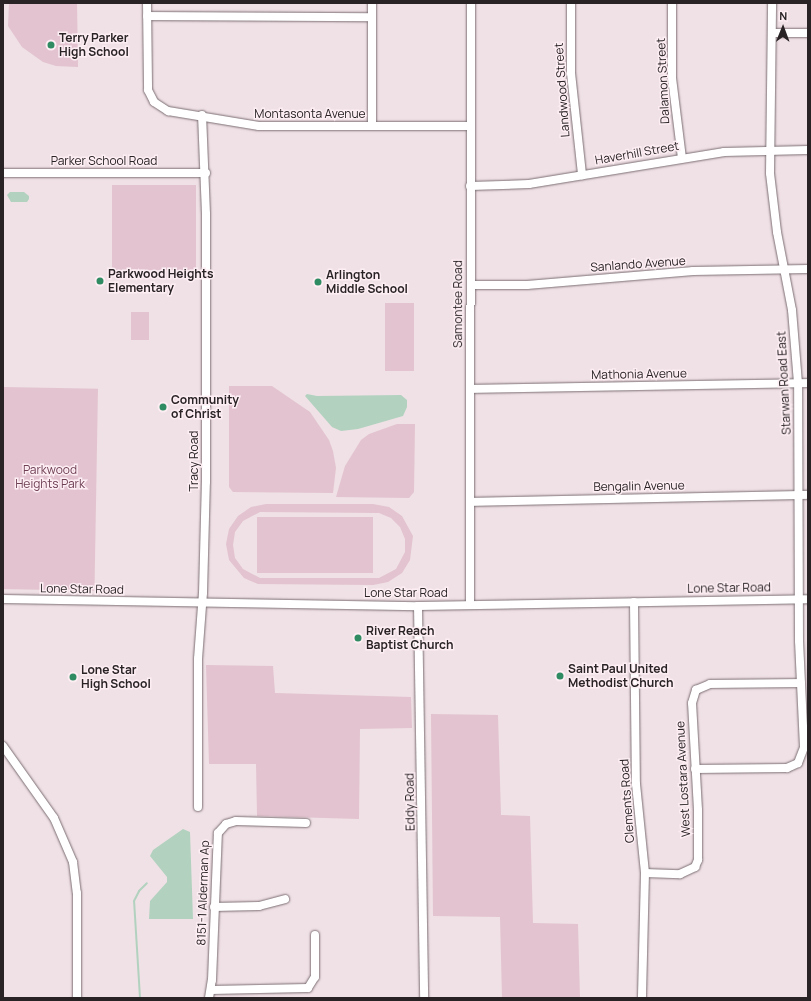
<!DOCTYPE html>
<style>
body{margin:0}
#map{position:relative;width:811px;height:1001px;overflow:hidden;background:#f0e1e6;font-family:Manrope,sans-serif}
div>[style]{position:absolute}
.green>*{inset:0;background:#e2c3cf;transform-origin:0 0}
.water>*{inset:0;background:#b2d2bf}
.stream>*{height:2px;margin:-1px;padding:0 1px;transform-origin:1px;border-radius:1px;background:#b2d2bf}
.roads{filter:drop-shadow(0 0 1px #7b6e73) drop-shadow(0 0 1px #7b6e73)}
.minor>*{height:8px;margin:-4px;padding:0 4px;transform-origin:4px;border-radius:4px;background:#fff}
.dots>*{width:11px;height:11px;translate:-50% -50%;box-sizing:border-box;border:2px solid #fdeef4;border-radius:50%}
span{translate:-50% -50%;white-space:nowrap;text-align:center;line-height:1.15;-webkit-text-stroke:3px #fdeef4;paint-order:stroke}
.poi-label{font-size:12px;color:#292325;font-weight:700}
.left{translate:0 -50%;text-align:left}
.street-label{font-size:12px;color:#292325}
.park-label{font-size:12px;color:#6f3f54}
.frame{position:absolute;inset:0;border:4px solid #292325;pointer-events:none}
.north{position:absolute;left:763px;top:8px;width:40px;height:40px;-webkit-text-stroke:3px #fdeef4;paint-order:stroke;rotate:1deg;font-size:11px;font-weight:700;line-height:16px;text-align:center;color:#292325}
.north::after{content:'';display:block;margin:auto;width:14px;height:18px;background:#292325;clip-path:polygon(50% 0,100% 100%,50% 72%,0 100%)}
</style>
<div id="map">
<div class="green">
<i style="clip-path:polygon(9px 3px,77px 3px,78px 67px,56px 66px,43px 62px,22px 47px,8px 26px)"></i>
<i style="left:112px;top:185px;width:84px;height:85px"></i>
<i style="left:385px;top:303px;width:29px;height:68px"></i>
<i style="left:131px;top:312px;width:18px;height:28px"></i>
<i style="clip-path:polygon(229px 386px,272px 386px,310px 412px,329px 440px,333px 451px,336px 468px,333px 493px,233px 492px,229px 487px)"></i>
<i style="left:3px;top:387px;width:95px;height:202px;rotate:1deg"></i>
<i style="clip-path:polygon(397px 424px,415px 424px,414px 492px,409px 498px,336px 497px,345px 466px,361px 440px,369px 434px)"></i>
<i style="clip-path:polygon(evenodd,373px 504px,389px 507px,402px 516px,413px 536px,410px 560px,402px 573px,388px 582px,373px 585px,258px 584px,244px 578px,229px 560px,226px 544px,229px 529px,238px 516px,251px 507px,266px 504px,373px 504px,260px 512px,379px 513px,391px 518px,400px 527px,405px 539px,405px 552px,396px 569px,379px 578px,260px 578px,243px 569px,235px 558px,233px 545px,235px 532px,243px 521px,260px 512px)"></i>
<i style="left:257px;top:517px;width:116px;height:56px"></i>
<i style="clip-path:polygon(206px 665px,273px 666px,275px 693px,411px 697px,412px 728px,360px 729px,359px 819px,257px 816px,256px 764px,209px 764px)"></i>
<i style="clip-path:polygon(431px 714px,498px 715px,501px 815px,530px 816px,533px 923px,578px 924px,580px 998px,502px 998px,500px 917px,433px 916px)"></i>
</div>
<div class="water">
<i style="clip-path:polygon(10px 192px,24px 192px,29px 196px,29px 199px,27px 202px,11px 202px,7px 195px)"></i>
<i style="clip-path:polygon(307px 394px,317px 396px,401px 395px,407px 400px,407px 407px,403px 416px,358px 429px,341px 431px,332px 427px,305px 396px)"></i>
<i style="clip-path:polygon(183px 829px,190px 832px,193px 919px,149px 919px,150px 901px,167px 882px,167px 877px,150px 856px,153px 850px)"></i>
</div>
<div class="stream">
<i style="left:140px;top:998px;width:97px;rotate:-93.5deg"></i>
<i style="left:134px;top:901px;width:11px;rotate:-63deg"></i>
<i style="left:139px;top:891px;width:11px;rotate:-45deg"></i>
</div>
<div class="roads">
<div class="minor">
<i style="left:147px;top:3px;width:87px;rotate:89.3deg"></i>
<i style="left:148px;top:90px;width:13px;rotate:63deg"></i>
<i style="left:154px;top:102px;width:17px;rotate:33deg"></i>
<i style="left:168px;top:111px;width:92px;rotate:9.4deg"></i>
<i style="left:259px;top:126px;width:212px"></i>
<i style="left:571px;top:3px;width:70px;rotate:90deg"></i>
<i style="left:571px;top:73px;width:103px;rotate:83.8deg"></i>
<i style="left:672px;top:3px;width:75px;rotate:90deg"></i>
<i style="left:672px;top:78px;width:81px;rotate:82.9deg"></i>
<i style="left:147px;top:16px;width:225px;rotate:0.3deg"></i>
<i style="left:772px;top:33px;width:36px"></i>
<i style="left:372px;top:126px;width:123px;rotate:-90deg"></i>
<i style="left:3px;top:173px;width:203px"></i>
<i style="left:470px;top:186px;width:59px;rotate:-1.9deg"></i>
<i style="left:529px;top:184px;width:198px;rotate:-9.3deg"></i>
<i style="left:724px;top:152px;width:84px;rotate:-1.4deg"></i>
<i style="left:471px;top:285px;width:56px"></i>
<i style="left:527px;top:285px;width:167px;rotate:-4.8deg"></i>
<i style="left:693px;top:271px;width:115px;rotate:-1deg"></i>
<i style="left:470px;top:389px;width:338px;rotate:-1deg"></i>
<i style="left:470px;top:502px;width:338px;rotate:-1.2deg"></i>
<i style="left:3px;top:599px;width:415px;rotate:1deg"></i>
<i style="left:418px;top:606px;width:390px;rotate:-1deg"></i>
<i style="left:634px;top:602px;width:182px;rotate:89.4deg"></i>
<i style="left:636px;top:784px;width:89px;rotate:84.2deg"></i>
<i style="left:645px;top:873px;width:125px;rotate:91.4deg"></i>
<i style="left:470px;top:605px;width:602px;rotate:-89.9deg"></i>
<i style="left:418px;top:606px;width:392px;rotate:89.1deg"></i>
<i style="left:3px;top:746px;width:88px;rotate:54.7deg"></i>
<i style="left:54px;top:818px;width:48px;rotate:66.6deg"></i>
<i style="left:73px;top:862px;width:31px;rotate:83deg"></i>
<i style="left:77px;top:893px;width:105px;rotate:90deg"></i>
<i style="left:695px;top:769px;width:92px;rotate:-0.6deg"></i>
<i style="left:787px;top:768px;width:12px;rotate:-24deg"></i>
<i style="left:798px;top:763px;width:17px;rotate:-69deg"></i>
<i style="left:804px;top:747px;width:106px;rotate:-92.7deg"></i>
<i style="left:799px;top:641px;width:258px;rotate:-90.2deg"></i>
<i style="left:798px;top:383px;width:73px;rotate:-94.7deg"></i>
<i style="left:792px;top:310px;width:79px;rotate:-100.9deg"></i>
<i style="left:777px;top:232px;width:59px;rotate:-96.8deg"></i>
<i style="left:770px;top:173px;width:170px;rotate:-89.3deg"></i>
<i style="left:198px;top:807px;width:148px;rotate:-90deg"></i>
<i style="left:198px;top:659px;width:66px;rotate:-85.7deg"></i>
<i style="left:203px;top:593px;width:111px;rotate:-88.5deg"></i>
<i style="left:206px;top:482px;width:268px;rotate:-90deg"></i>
<i style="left:206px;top:214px;width:99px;rotate:-92.3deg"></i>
<i style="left:645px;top:873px;width:35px;rotate:2deg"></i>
<i style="left:680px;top:874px;width:17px;rotate:-25deg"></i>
<i style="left:695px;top:867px;width:8px;rotate:-67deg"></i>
<i style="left:698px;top:860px;width:50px;rotate:-90deg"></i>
<i style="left:698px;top:810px;width:107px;rotate:-93.2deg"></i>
<i style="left:692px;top:703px;width:14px;rotate:-73deg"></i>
<i style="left:696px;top:690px;width:15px;rotate:-23deg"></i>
<i style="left:710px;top:684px;width:91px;rotate:-0.6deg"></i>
<i style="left:214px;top:907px;width:45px;rotate:-1.3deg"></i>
<i style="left:259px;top:906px;width:27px;rotate:-15deg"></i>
<i style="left:211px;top:990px;width:97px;rotate:-1.2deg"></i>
<i style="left:308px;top:988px;width:13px;rotate:-58deg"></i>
<i style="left:315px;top:977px;width:42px;rotate:-90deg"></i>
<i style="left:209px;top:998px;width:18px;rotate:-81deg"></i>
<i style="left:212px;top:980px;width:147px;rotate:-87.7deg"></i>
<i style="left:218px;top:833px;width:12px;rotate:-48deg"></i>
<i style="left:226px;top:824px;width:10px;rotate:-17deg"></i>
<i style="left:236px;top:821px;width:70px;rotate:1.6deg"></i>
</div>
</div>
<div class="dots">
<i style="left:51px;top:45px;background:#2f8b61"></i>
<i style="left:100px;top:281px;background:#2f8b61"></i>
<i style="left:318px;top:282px;background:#2f8b61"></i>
<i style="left:163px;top:407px;background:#2f8b61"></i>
<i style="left:358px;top:638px;background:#2f8b61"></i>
<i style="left:560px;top:676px;background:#2f8b61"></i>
<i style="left:73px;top:677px;background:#2f8b61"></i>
</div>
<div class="poi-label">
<span class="left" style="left:59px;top:45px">Terry Parker<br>High School</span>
<span class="left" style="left:108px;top:281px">Parkwood Heights<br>Elementary</span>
<span class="left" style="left:326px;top:282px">Arlington<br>Middle School</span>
<span class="left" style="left:171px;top:407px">Community<br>of Christ</span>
<span class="left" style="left:366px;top:638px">River Reach<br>Baptist Church</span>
<span class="left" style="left:568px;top:676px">Saint Paul United<br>Methodist Church</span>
<span class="left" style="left:81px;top:677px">Lone Star<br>High School</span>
</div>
<div class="street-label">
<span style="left:663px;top:81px;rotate:-93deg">Dalamon Street</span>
<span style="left:562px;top:90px;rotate:-94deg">Landwood Street</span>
<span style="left:310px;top:114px">Montasonta Avenue</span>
<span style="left:637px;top:153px;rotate:-10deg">Haverhill Street</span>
<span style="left:104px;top:161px">Parker School Road</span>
<span style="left:638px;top:264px;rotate:-4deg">Sanlando Avenue</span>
<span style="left:458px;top:304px;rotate:-90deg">Samontee Road</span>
<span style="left:639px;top:374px;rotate:-1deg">Mathonia Avenue</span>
<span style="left:784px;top:383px;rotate:-93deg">Starwan Road East</span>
<span style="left:194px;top:461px;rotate:-90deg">Tracy Road</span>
<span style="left:639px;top:486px;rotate:-1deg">Bengalin Avenue</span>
<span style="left:729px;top:588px;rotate:-1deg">Lone Star Road</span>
<span style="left:82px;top:589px;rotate:1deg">Lone Star Road</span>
<span style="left:406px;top:593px">Lone Star Road</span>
<span style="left:683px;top:779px;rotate:-93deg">West Lostara Avenue</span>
<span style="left:627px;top:801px;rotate:-94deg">Clements Road</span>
<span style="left:410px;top:802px;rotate:-91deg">Eddy Road</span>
<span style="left:203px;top:893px;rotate:-88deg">8151-1 Alderman Ap</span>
</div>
<div class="park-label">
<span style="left:50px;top:477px">Parkwood<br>Heights Park</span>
</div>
<div class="frame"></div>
<div class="north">N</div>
</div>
